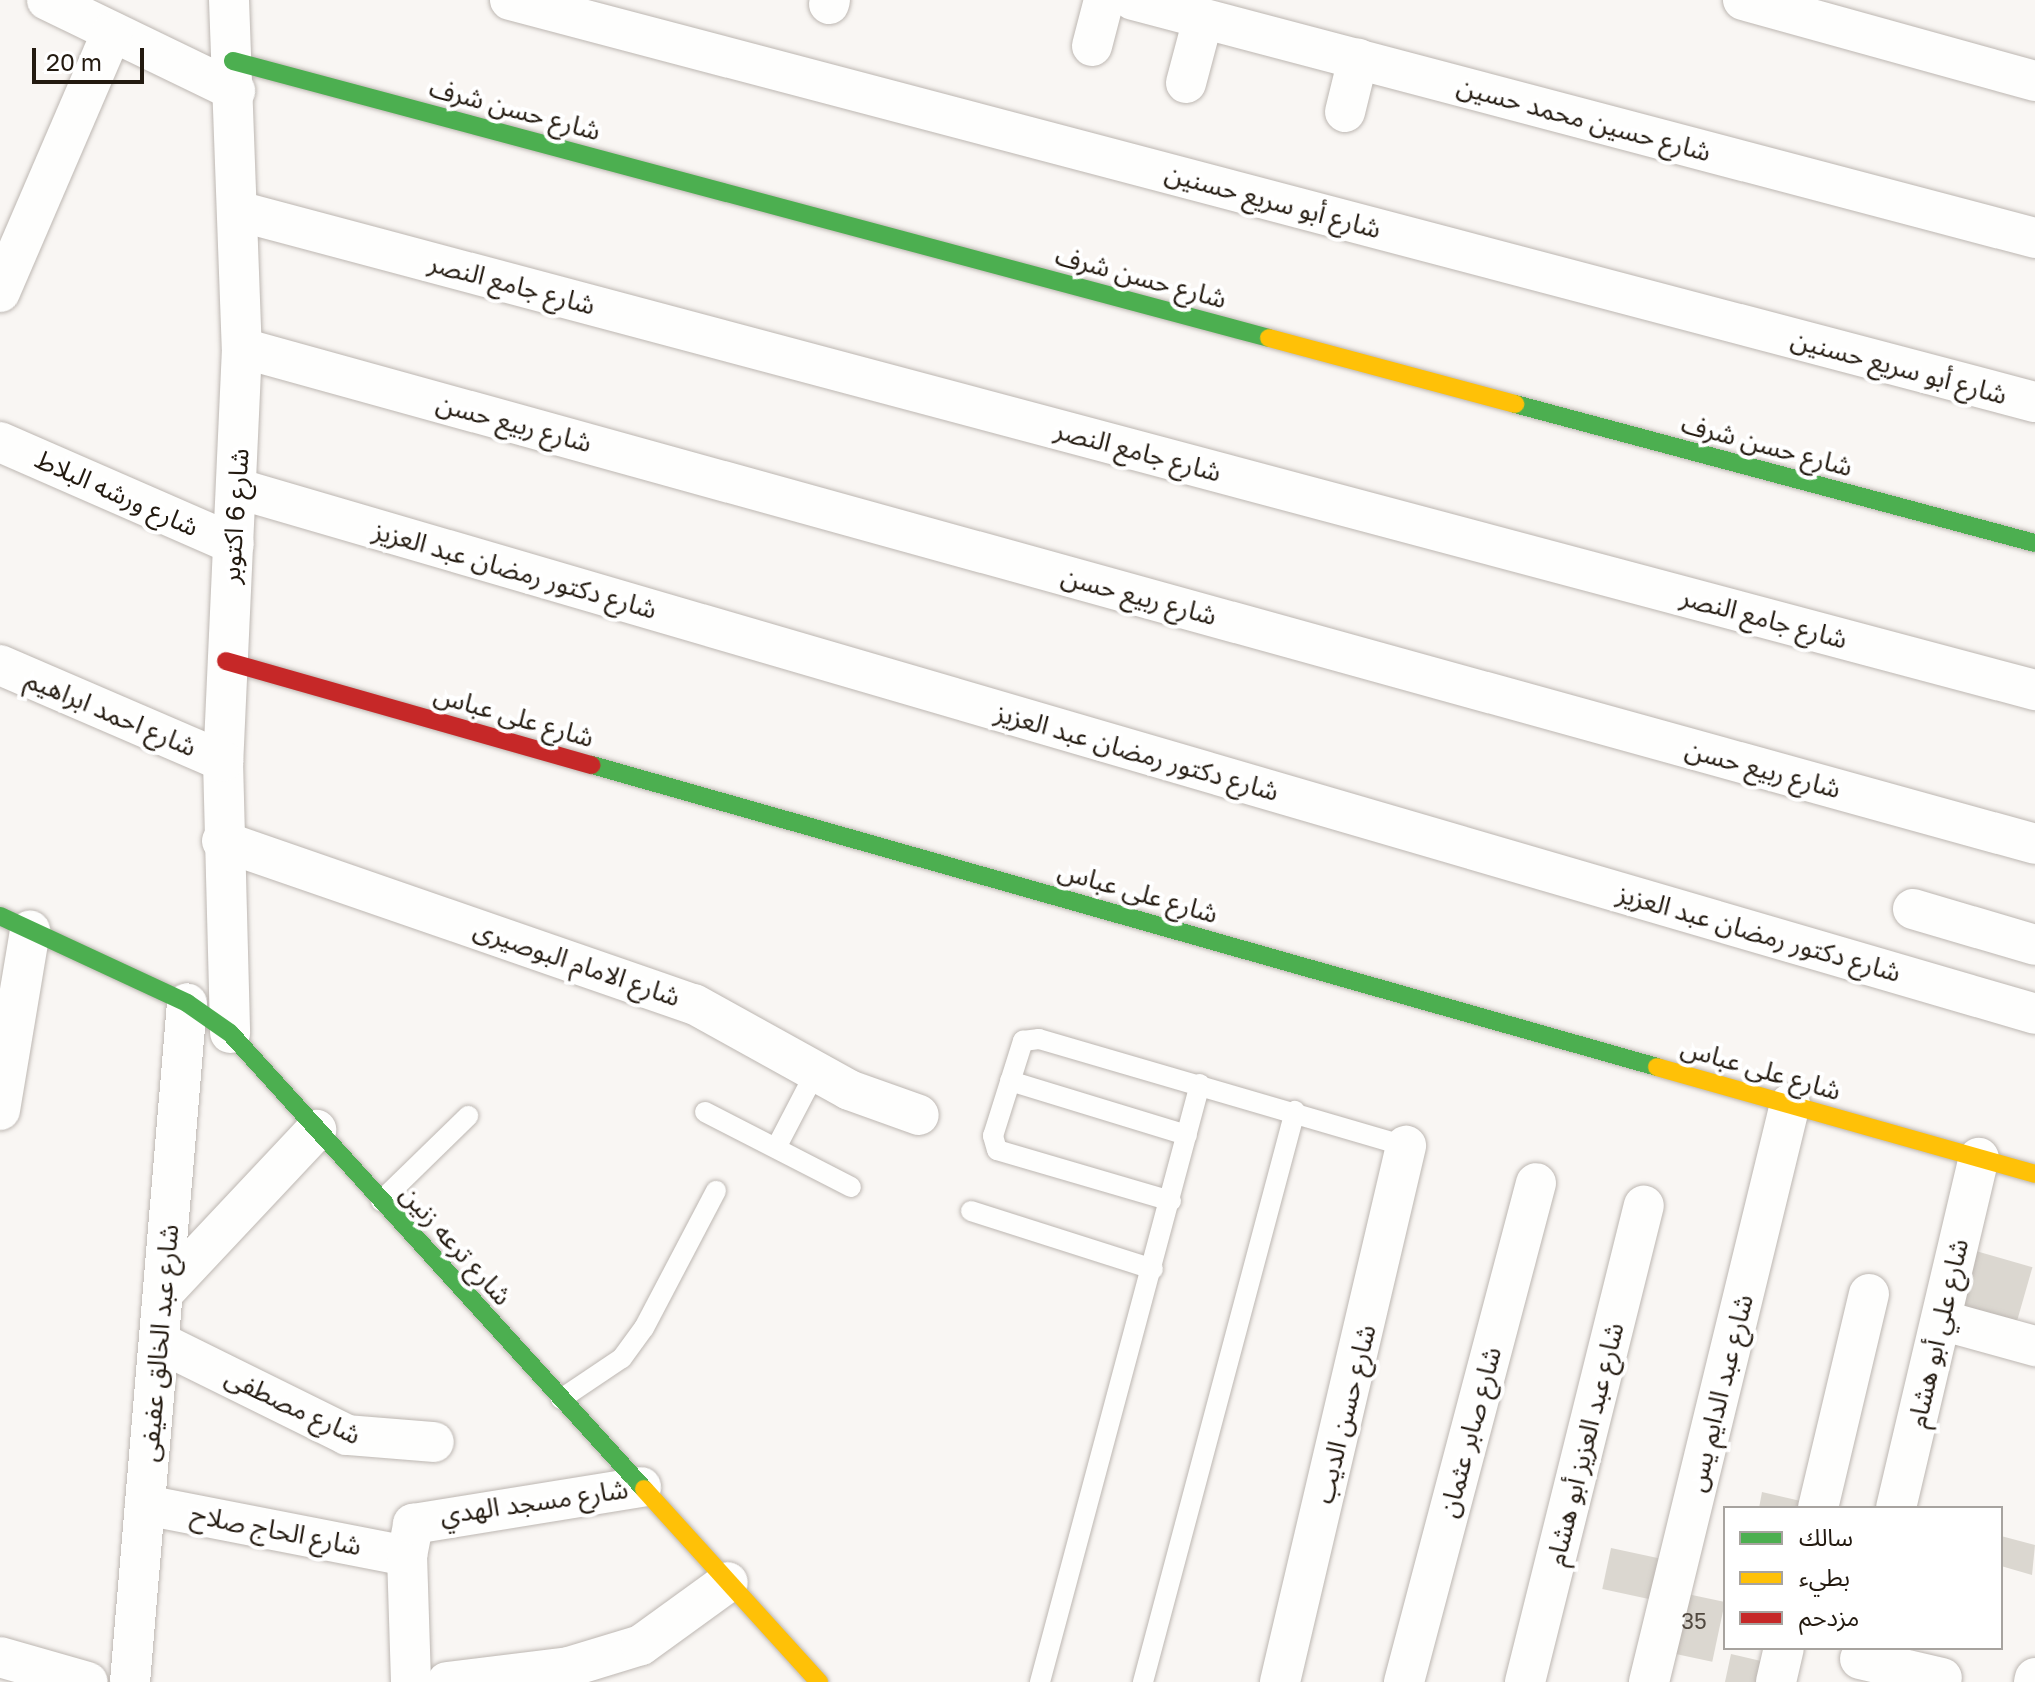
<!DOCTYPE html>
<meta charset="utf-8">
<style>
body{margin:0}
#map{position:relative;width:2035px;height:1682px;overflow:hidden;background:#f9f6f3;font-family:"Golos Text","Noto Sans Arabic",sans-serif}
div>[style]{position:absolute}
.building>*{inset:0;background:#dbd7d0;transform-origin:0 0}
.roads{filter:drop-shadow(0 0 2px #bdb7b2) drop-shadow(0 0 2px #bdb7b2)}
.lane>*{height:20px;margin:-10px;padding:0 10px;transform-origin:10px;border-radius:10px;background:#fefefd}
.street>*{height:40px;margin:-20px;padding:0 20px;transform-origin:20px;border-radius:20px;background:#fefefd}
.fast>*{height:18px;margin:-9px;padding:0 9px;transform-origin:9px;border-radius:9px;background:#4caf50}
.slow>*{height:18px;margin:-9px;padding:0 9px;transform-origin:9px;border-radius:9px;background:#ffc107}
.jam>*{height:18px;margin:-9px;padding:0 9px;transform-origin:9px;border-radius:9px;background:#c62828}
span{translate:-50% -50%;white-space:nowrap;text-align:center;line-height:1.15;-webkit-text-stroke:8px #fff;paint-order:stroke}
.number-label{font-size:22px;color:#514940}
.number-label span{-webkit-text-stroke-width:0}
.street-label{font-size:26px;color:#231a10}
.legend{position:absolute;left:1723px;top:1506px;width:280px;height:144px;box-sizing:border-box;background:#fff;border:2px solid #a7a39f;margin:0;padding:10px 14px;list-style:none;font-size:24px;color:#231a10}
.legend li{display:flex;align-items:center;gap:16px;height:40px}
.legend b{width:40px;border:2px solid #a7a39f}
.scale{position:absolute;left:32px;top:48px;width:112px;height:36px;box-sizing:border-box;border:4px solid #231a10;border-top:0;padding-left:10px;font-size:24px;line-height:28px;white-space:nowrap;color:#231a10;-webkit-text-stroke:6px #fff;paint-order:stroke}
</style>
<div id="map">
<div class="building">
<i style="left:1969px;top:1249px;width:66px;height:63px;rotate:16deg"></i>
<i style="clip-path:polygon(1762px 1492px,1805px 1502px,1804px 1508px,1759px 1508px)"></i>
<i style="clip-path:polygon(2001px 1536px,2035px 1545px,2032px 1575px,2001px 1566px)"></i>
<i style="left:1611px;top:1548px;width:50px;height:42px;rotate:12deg"></i>
<i style="left:1678px;top:1592px;width:48px;height:61px;rotate:12deg"></i>
<i style="clip-path:polygon(1731px 1654px,1774px 1664px,1770px 1682px,1725px 1682px)"></i>
</div>
<div class="roads">
<div class="lane">
<i style="left:1010px;top:1081px;width:185px;rotate:17deg"></i>
<i style="left:705px;top:1112px;width:164px;rotate:27.2deg"></i>
<i style="left:776px;top:1148px;width:85px;rotate:-62.5deg"></i>
<i style="left:381px;top:1201px;width:122px;rotate:-44.3deg"></i>
<i style="left:1171px;top:1201px;width:181px;rotate:-163.7deg"></i>
<i style="left:997px;top:1150px;width:15px;rotate:-106deg"></i>
<i style="left:993px;top:1136px;width:100px;rotate:-72.5deg"></i>
<i style="left:1023px;top:1041px;width:16px;rotate:-7deg"></i>
<i style="left:1039px;top:1039px;width:382px;rotate:16.3deg"></i>
<i style="left:971px;top:1211px;width:191px;rotate:17.7deg"></i>
<i style="left:561px;top:1399px;width:73px;rotate:-33.9deg"></i>
<i style="left:622px;top:1358px;width:37px;rotate:-54deg"></i>
<i style="left:644px;top:1328px;width:155px;rotate:-62.3deg"></i>
<i style="left:1040px;top:1682px;width:619px;rotate:-75.02deg"></i>
<i style="left:1143px;top:1682px;width:591px;rotate:-75.09deg"></i>
</div>
<div class="street">
<i style="left:47px;top:0;width:209px;rotate:25.8deg"></i>
<i style="left:229px;top:0;width:348px;rotate:87.9deg"></i>
<i style="left:242px;top:348px;width:413px;rotate:92.6deg"></i>
<i style="left:223px;top:761px;width:272px;rotate:88.5deg"></i>
<i style="left:510px;top:0;width:1577px;rotate:14.77deg"></i>
<i style="left:1133px;top:0;width:933px;rotate:14.78deg"></i>
<i style="left:1743px;top:0;width:303px;rotate:15.5deg"></i>
<i style="left:829px;top:4px;width:4px;rotate:-76deg"></i>
<i style="left:1092px;top:46px;width:48px;rotate:-75.4deg"></i>
<i style="left:1186px;top:83px;width:66px;rotate:-75.1deg"></i>
<i style="left:1345px;top:112px;width:55px;rotate:-76.2deg"></i>
<i style="left:242px;top:212px;width:1856px;rotate:14.93deg"></i>
<i style="left:0;top:292px;width:283px;rotate:-66.7deg"></i>
<i style="left:242px;top:348px;width:1860px;rotate:15.46deg"></i>
<i style="left:0;top:442px;width:255px;rotate:23.6deg"></i>
<i style="left:239px;top:489px;width:1871px;rotate:16.29deg"></i>
<i style="left:0;top:665px;width:243px;rotate:23.3deg"></i>
<i style="left:222px;top:841px;width:499px;rotate:19.1deg"></i>
<i style="left:694px;top:1004px;width:177px;rotate:29deg"></i>
<i style="left:849px;top:1090px;width:74px;rotate:19.7deg"></i>
<i style="left:1913px;top:909px;width:127px;rotate:16.4deg"></i>
<i style="left:0;top:1110px;width:182px;rotate:-80.5deg"></i>
<i style="left:163px;top:1293px;width:224px;rotate:-46.8deg"></i>
<i style="left:1941px;top:1320px;width:98px;rotate:15.5deg"></i>
<i style="left:159px;top:1342px;width:210px;rotate:26.3deg"></i>
<i style="left:347px;top:1435px;width:87px;rotate:4.6deg"></i>
<i style="left:145px;top:1505px;width:267px;rotate:11deg"></i>
<i style="left:1818px;top:1508px;width:220px;rotate:-76.6deg"></i>
<i style="left:1896px;top:1508px;width:360px;rotate:-76.7deg"></i>
<i style="left:0;top:1657px;width:91px;rotate:15.9deg"></i>
<i style="left:1860px;top:1659px;width:84px;rotate:13deg"></i>
<i style="left:130px;top:1682px;width:681px;rotate:-85.2deg"></i>
<i style="left:411px;top:1682px;width:126px;rotate:-91.8deg"></i>
<i style="left:407px;top:1556px;width:33px;rotate:-79deg"></i>
<i style="left:413px;top:1524px;width:231px;rotate:-9.2deg"></i>
<i style="left:447px;top:1682px;width:123px;rotate:-7deg"></i>
<i style="left:569px;top:1667px;width:75px;rotate:-17deg"></i>
<i style="left:641px;top:1645px;width:107px;rotate:-35.9deg"></i>
<i style="left:1280px;top:1682px;width:551px;rotate:-76.77deg"></i>
<i style="left:1404px;top:1682px;width:516px;rotate:-75.18deg"></i>
<i style="left:1525px;top:1682px;width:491px;rotate:-76deg"></i>
<i style="left:1649px;top:1682px;width:595px;rotate:-76.29deg"></i>
<i style="left:1776px;top:1682px;width:35px;rotate:-77deg"></i>
<i style="left:2034px;top:1682px;width:4px;rotate:-76deg"></i>
</div>
<div class="fast">
<i style="left:233px;top:61px;width:1072px;rotate:14.97deg"></i>
<i style="left:1515px;top:404px;width:538px;rotate:14.97deg"></i>
<i style="left:592px;top:765px;width:1107px;rotate:15.83deg"></i>
<i style="left:0;top:916px;width:206px;rotate:24.9deg"></i>
<i style="left:187px;top:1003px;width:52px;rotate:34.9deg"></i>
<i style="left:230px;top:1033px;width:616px;rotate:47.76deg"></i>
</div>
<div class="slow">
<i style="left:1269px;top:338px;width:255px;rotate:15deg"></i>
<i style="left:1657px;top:1067px;width:393px;rotate:15.8deg"></i>
<i style="left:644px;top:1489px;width:261px;rotate:47.8deg"></i>
</div>
<div class="jam">
<i style="left:226px;top:661px;width:380px;rotate:15.9deg"></i>
</div>
</div>
<div class="number-label">
<span style="left:1694px;top:1621px">35</span>
</div>
<div class="street-label">
<span style="left:515px;top:109px;rotate:15deg">شارع حسن شرف</span>
<span style="left:1584px;top:119px;rotate:15deg">شارع حسين محمد حسين</span>
<span style="left:1273px;top:201px;rotate:15deg">شارع أبو سريع حسنين</span>
<span style="left:1141px;top:277px;rotate:15deg">شارع حسن شرف</span>
<span style="left:512px;top:284px;rotate:15deg">شارع جامع النصر</span>
<span style="left:1899px;top:367px;rotate:15deg">شارع أبو سريع حسنين</span>
<span style="left:514px;top:423px;rotate:15deg">شارع ربيع حسن</span>
<span style="left:1767px;top:445px;rotate:15deg">شارع حسن شرف</span>
<span style="left:1138px;top:451px;rotate:15deg">شارع جامع النصر</span>
<span style="left:117px;top:493px;rotate:24deg">شارع ورشه البلاط</span>
<span style="left:235px;top:516px;rotate:-86deg">شارع 6 اكتوبر</span>
<span style="left:515px;top:570px;rotate:16deg">شارع دكتور رمضان عبد العزيز</span>
<span style="left:1139px;top:596px;rotate:15deg">شارع ربيع حسن</span>
<span style="left:1764px;top:618px;rotate:15deg">شارع جامع النصر</span>
<span style="left:111px;top:713px;rotate:23deg">شارع احمد ابراهيم</span>
<span style="left:514px;top:716px;rotate:16deg">شارع على عباس</span>
<span style="left:1137px;top:752px;rotate:16deg">شارع دكتور رمضان عبد العزيز</span>
<span style="left:1763px;top:769px;rotate:15deg">شارع ربيع حسن</span>
<span style="left:1138px;top:892px;rotate:16deg">شارع على عباس</span>
<span style="left:1759px;top:933px;rotate:16deg">شارع دكتور رمضان عبد العزيز</span>
<span style="left:577px;top:963px;rotate:19deg">شارع الامام البوصيرى</span>
<span style="left:1761px;top:1069px;rotate:16deg">شارع على عباس</span>
<span style="left:456px;top:1245px;rotate:48deg">شارع ترعه زنين</span>
<span style="left:1938px;top:1333px;rotate:-77deg">شارع علي أبو هشام</span>
<span style="left:159px;top:1343px;rotate:-85deg">شارع عبد الخالق عفيفى</span>
<span style="left:1720px;top:1393px;rotate:-76deg">شارع عبد الدايم يس</span>
<span style="left:293px;top:1406px;rotate:25deg">شارع مصطفى</span>
<span style="left:1345px;top:1414px;rotate:-76deg">شارع حسن الديب</span>
<span style="left:1470px;top:1432px;rotate:-75deg">شارع صابر عثمان</span>
<span style="left:1585px;top:1444px;rotate:-76deg">شارع عبد العزيز أبو هشام</span>
<span style="left:534px;top:1502px;rotate:-8deg">شارع مسجد الهدي</span>
<span style="left:276px;top:1530px;rotate:11deg">شارع الحاج صلاح</span>
</div>
<ul class="legend">
<li><b style="height:10px;background:#4caf50"></b>سالك</li>
<li><b style="height:10px;background:#ffc107"></b>بطيء</li>
<li><b style="height:10px;background:#c62828"></b>مزدحم</li>
</ul>
<div class="scale">20 m</div>
</div>
